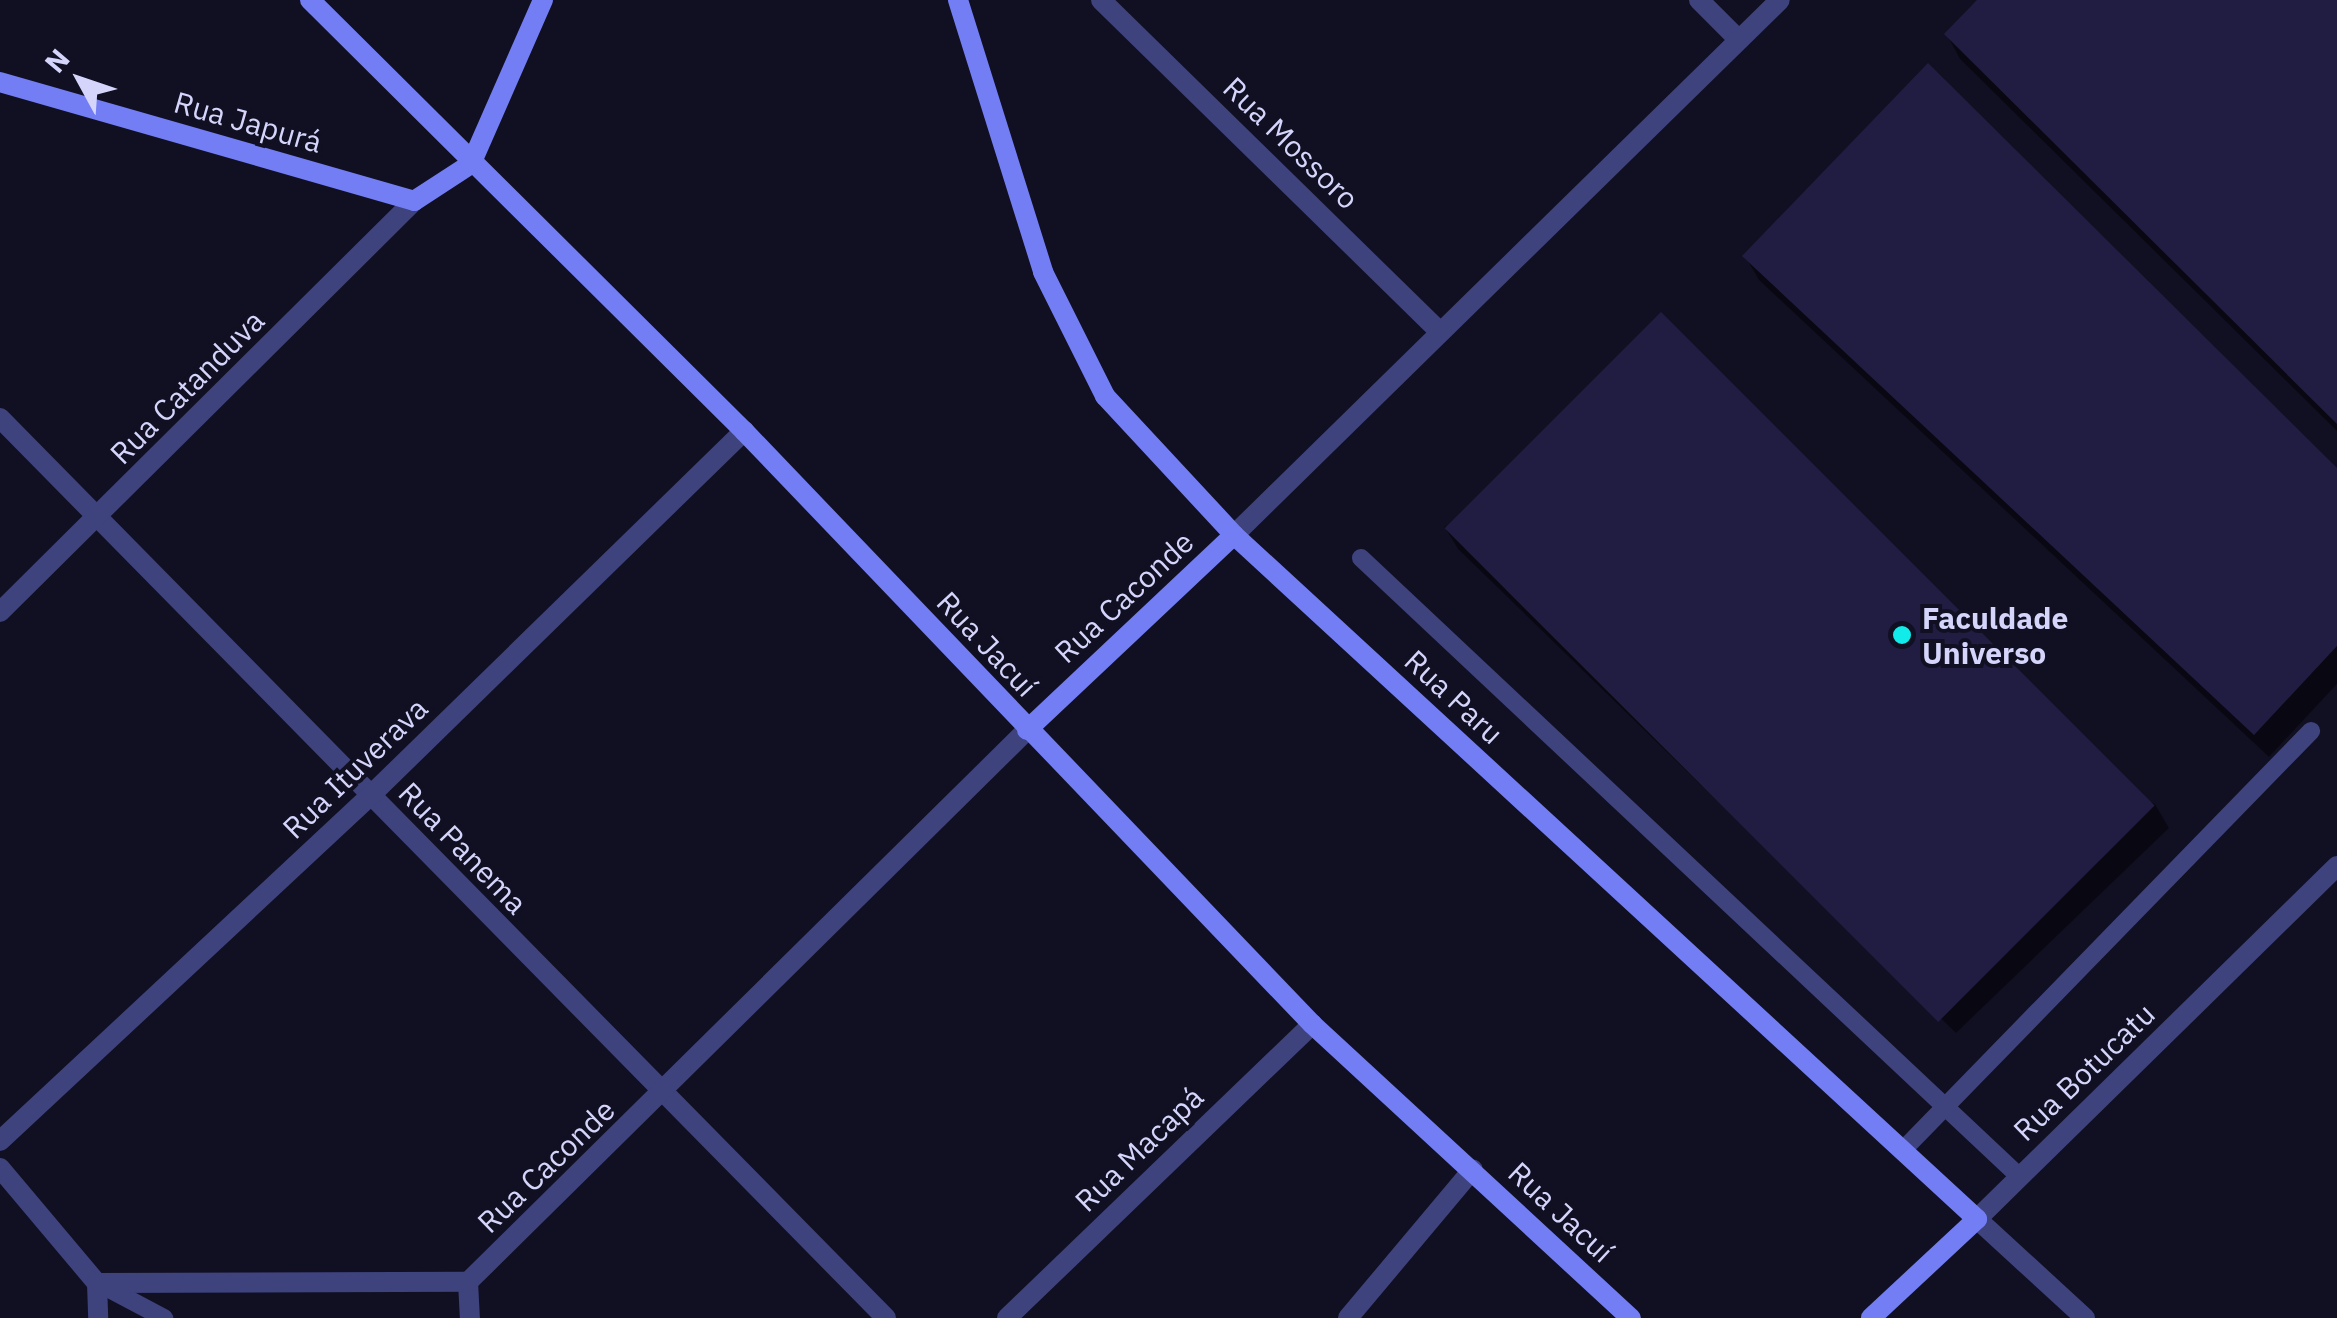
<!DOCTYPE html>
<meta charset="utf-8">
<style>
body{margin:0}
#map{position:relative;width:2337px;height:1318px;overflow:hidden;background:#111023;font-family:"IBM Plex Sans",sans-serif}
div>[style]{position:absolute}
.shadow>*{inset:0;background:#0007}
.building>*{inset:0;background:#211d42;transform-origin:0 0}
.lane>*{height:18px;margin:-9px;padding:0 9px;transform-origin:9px;border-radius:9px;background:#3e437e}
.street>*{height:20px;margin:-10px;padding:0 10px;transform-origin:10px;border-radius:10px;background:#3e437e}
.secondary>*{height:20px;margin:-10px;padding:0 10px;transform-origin:10px;border-radius:10px;background:#737ef5}
.dots>*{width:28px;height:28px;translate:-50% -50%;box-sizing:border-box;border:5px solid #111023;border-radius:50%}
span{translate:-50% -50%;white-space:nowrap;text-align:center;line-height:1.15;-webkit-text-stroke:8px #111023;paint-order:stroke}
.street-label{font-size:30px;color:#d5d5fc}
.poi-label{font-size:30px;color:#d5d5fc;font-weight:700}
.left{translate:0 -50%;text-align:left}
.north{position:absolute;left:30px;top:30px;width:100px;height:100px;-webkit-text-stroke:8px #111023;paint-order:stroke;rotate:310deg;font-size:28px;font-weight:700;line-height:40px;text-align:center;color:#d5d5fc}
.north::after{content:'';display:block;margin:auto;width:35px;height:45px;background:#d5d5fc;clip-path:polygon(50% 0,100% 100%,50% 72%,0 100%)}
</style>
<div id="map">
<div class="shadow">
<i style="clip-path:polygon(1981px 0,2337px 0,2337px 431px,1960px 59px,1947px 35px)"></i>
<i style="clip-path:polygon(1745px 256px,2337px 471px,2337px 684px,2269px 757px,1759px 280px)"></i>
<i style="clip-path:polygon(1444px 526px,2155px 804px,2169px 828px,1956px 1033px,1458px 549px)"></i>
</div>
<div class="building">
<i style="clip-path:polygon(1977px 0,2337px 0,2337px 424px,1944px 34px)"></i>
<i style="clip-path:polygon(1928px 63px,2337px 468px,2337px 646px,2254px 735px,1742px 256px)"></i>
<i style="left:1661px;top:312px;width:698px;height:306px;rotate:45deg"></i>
</div>
<div class="lane">
<i style="left:1361px;top:558px;width:904px;rotate:43.21deg"></i>
<i style="left:1903px;top:1150px;width:585px;rotate:-45.76deg"></i>
<i style="left:98px;top:1283px;width:75px;rotate:27.9deg"></i>
</div>
<div class="street">
<i style="left:1101px;top:0;width:472px;rotate:44.4deg"></i>
<i style="left:1699px;top:0;width:55px;rotate:45deg"></i>
<i style="left:0;top:418px;width:1263px;rotate:45.45deg"></i>
<i style="left:1234px;top:535px;width:764px;rotate:-44.42deg"></i>
<i style="left:0;top:612px;width:583px;rotate:-44.79deg"></i>
<i style="left:0;top:1141px;width:506px;rotate:-43deg"></i>
<i style="left:370px;top:796px;width:523px;rotate:-44.3deg"></i>
<i style="left:0;top:1168px;width:150px;rotate:49.9deg"></i>
<i style="left:468px;top:1282px;width:786px;rotate:-44.64deg"></i>
<i style="left:468px;top:1282px;width:36px;rotate:87deg"></i>
<i style="left:97px;top:1283px;width:371px;rotate:-0.2deg"></i>
<i style="left:97px;top:1283px;width:35px;rotate:88deg"></i>
<i style="left:1007px;top:1318px;width:424px;rotate:-43.9deg"></i>
<i style="left:1348px;top:1318px;width:194px;rotate:-50deg"></i>
<i style="left:2085px;top:1318px;width:147px;rotate:-137.5deg"></i>
<i style="left:1977px;top:1219px;width:504px;rotate:-44.44deg"></i>
</div>
<div class="secondary">
<i style="left:310px;top:0;width:612px;rotate:44.8deg"></i>
<i style="left:744px;top:431px;width:821px;rotate:46.23deg"></i>
<i style="left:1312px;top:1024px;width:434px;rotate:42.7deg"></i>
<i style="left:958px;top:0;width:285px;rotate:72.6deg"></i>
<i style="left:1043px;top:272px;width:139px;rotate:63.4deg"></i>
<i style="left:1105px;top:396px;width:190px;rotate:47.1deg"></i>
<i style="left:1234px;top:535px;width:1010px;rotate:42.63deg"></i>
<i style="left:1977px;top:1219px;width:145px;rotate:137deg"></i>
<i style="left:0;top:82px;width:431px;rotate:16deg"></i>
<i style="left:414px;top:201px;width:68px;rotate:-33deg"></i>
<i style="left:471px;top:164px;width:179px;rotate:-66.3deg"></i>
<i style="left:1027px;top:730px;width:284px;rotate:-43.3deg"></i>
</div>
<div class="dots">
<i style="left:1902px;top:635px;background:#11ebea"></i>
</div>
<div class="street-label">
<span style="left:248px;top:122px;rotate:16deg">Rua Japurá</span>
<span style="left:1291px;top:143px;rotate:44deg">Rua Mossoro</span>
<span style="left:187px;top:387px;rotate:-45deg">Rua Catanduva</span>
<span style="left:1124px;top:597px;rotate:-43deg">Rua Caconde</span>
<span style="left:987px;top:644px;rotate:47deg">Rua Jacuí</span>
<span style="left:1454px;top:697px;rotate:43deg">Rua Paru</span>
<span style="left:355px;top:768px;rotate:-44deg">Rua Ituverava</span>
<span style="left:463px;top:848px;rotate:46deg">Rua Panema</span>
<span style="left:2084px;top:1072px;rotate:-44deg">Rua Botucatu</span>
<span style="left:1139px;top:1149px;rotate:-44deg">Rua Macapá</span>
<span style="left:546px;top:1166px;rotate:-44deg">Rua Caconde</span>
<span style="left:1561px;top:1212px;rotate:43deg">Rua Jacuí</span>
</div>
<div class="poi-label">
<span class="left" style="left:1922px;top:635px">Faculdade<br>Universo</span>
</div>
<div class="north">N</div>
</div>
